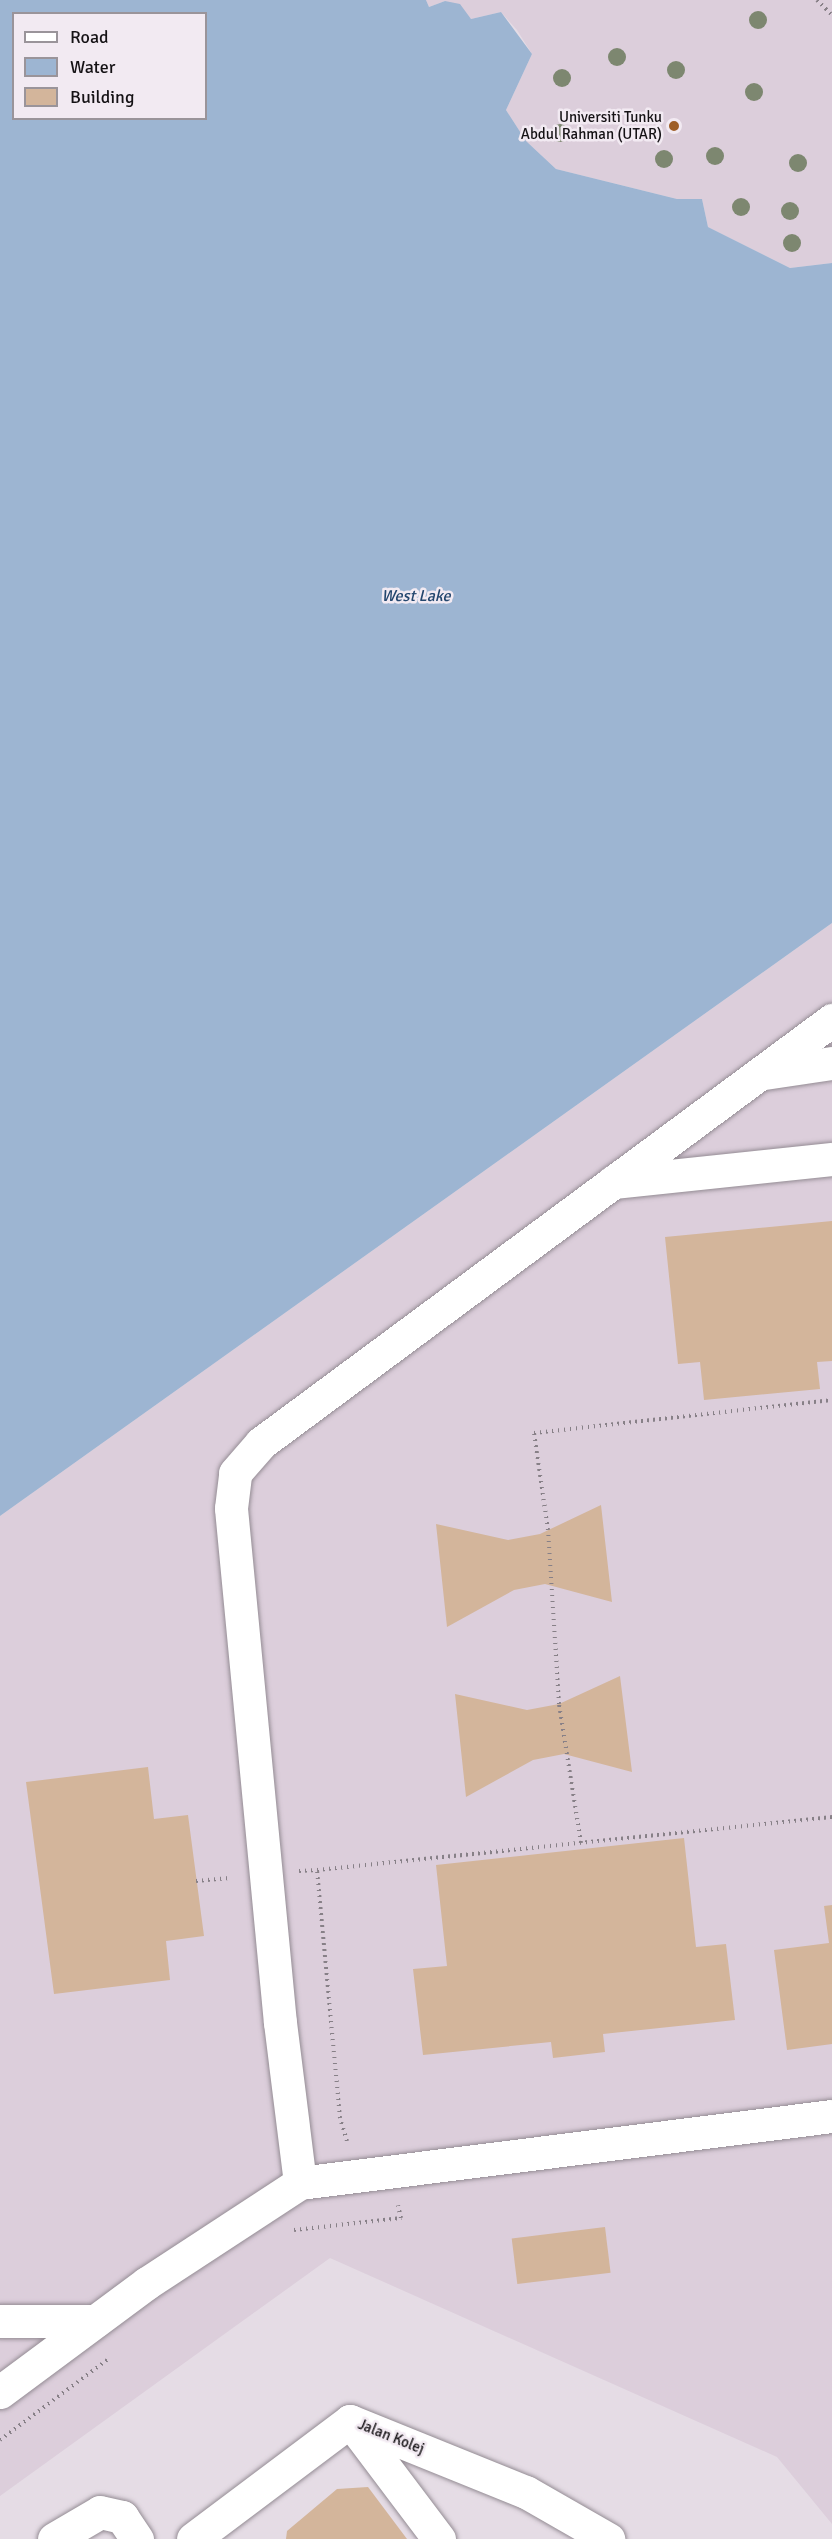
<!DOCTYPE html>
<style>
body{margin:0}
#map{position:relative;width:832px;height:2539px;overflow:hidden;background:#e5dce5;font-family:Signika,sans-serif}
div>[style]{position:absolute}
.built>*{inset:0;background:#dccedb}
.water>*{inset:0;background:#9db5d2}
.building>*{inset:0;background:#d3b59b;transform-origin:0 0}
.path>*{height:4px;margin-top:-2px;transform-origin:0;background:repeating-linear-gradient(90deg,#878087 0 1.5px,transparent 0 6px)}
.roads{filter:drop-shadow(0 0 2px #948c94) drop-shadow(0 0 2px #948c94)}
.minor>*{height:33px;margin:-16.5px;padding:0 16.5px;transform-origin:16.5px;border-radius:16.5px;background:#fff}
.trees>*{width:18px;height:18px;margin:-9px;border-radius:50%;background:#7d8770}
.dots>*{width:16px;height:16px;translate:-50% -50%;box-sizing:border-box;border:3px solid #f2eaf2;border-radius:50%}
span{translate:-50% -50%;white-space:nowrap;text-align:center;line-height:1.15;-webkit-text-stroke:5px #f2eaf2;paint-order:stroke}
.poi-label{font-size:15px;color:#151215}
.right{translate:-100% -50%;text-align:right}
.street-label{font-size:15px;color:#151215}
.water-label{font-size:16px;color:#23466e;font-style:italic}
.legend{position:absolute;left:12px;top:12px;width:195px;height:108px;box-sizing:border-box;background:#f2eaf2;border:2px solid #9a949a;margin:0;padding:8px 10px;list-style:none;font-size:18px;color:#151215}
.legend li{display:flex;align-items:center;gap:12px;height:30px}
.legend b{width:30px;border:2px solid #9a949a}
</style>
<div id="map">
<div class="built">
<i style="clip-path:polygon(426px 0,832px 0,832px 263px,790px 268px,708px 227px,702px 199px,677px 199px,556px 169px,526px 141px,506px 110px,532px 54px,517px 30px,501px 12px,471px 19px,445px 1px,429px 7px)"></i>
<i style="clip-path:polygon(832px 923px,832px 2524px,777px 2457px,330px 2258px,0 2496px,0 1516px)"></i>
</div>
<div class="water">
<i style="clip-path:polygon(evenodd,0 0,426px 0,429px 7px,445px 1px,460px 4px,471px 19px,501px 12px,532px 54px,506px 110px,526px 141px,556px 169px,677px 199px,702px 199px,708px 227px,790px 268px,832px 263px,832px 923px,0 1516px,0 0,14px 14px,206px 14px,206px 118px,14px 118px,14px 14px)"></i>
</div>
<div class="building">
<i style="clip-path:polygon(832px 1221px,832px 1361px,817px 1362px,820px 1389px,704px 1400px,700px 1362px,678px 1364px,665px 1237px)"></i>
<i style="clip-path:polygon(601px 1505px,612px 1602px,545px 1584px,514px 1590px,447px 1627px,436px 1524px,508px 1540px,540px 1534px)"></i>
<i style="clip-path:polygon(620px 1676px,632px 1772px,564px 1754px,533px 1760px,466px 1797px,455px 1694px,527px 1710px,559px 1704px)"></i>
<i style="clip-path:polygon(148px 1767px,154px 1819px,188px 1815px,204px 1936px,166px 1941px,170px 1980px,54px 1994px,26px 1782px)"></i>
<i style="clip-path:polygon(684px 1838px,696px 1947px,726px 1944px,735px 2020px,603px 2034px,605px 2052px,553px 2058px,551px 2042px,423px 2055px,413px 1969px,447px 1966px,436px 1865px)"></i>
<i style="clip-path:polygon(832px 1905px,832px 2044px,787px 2050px,774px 1950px,829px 1943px,824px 1906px)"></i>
<i style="left:605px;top:2227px;width:46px;height:94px;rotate:83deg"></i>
<i style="clip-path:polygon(368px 2487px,407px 2539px,286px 2539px,287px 2531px,337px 2489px)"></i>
</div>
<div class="path">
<i style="left:817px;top:0;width:21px;rotate:45deg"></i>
<i style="left:581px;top:1843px;width:141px;rotate:-99deg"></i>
<i style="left:559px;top:1704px;width:174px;rotate:-93.6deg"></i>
<i style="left:548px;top:1530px;width:98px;rotate:-98.2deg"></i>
<i style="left:534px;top:1433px;width:300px;rotate:-6.3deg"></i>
<i style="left:299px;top:1871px;width:18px;rotate:-3deg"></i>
<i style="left:196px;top:1881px;width:36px;rotate:-5deg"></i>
<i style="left:347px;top:2141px;width:24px;rotate:-107deg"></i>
<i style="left:340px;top:2118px;width:249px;rotate:-95.3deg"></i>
<i style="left:317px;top:1870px;width:518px;rotate:-5.88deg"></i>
<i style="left:294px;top:2230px;width:108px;rotate:-6.4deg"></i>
<i style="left:401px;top:2218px;width:13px;rotate:-103deg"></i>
<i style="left:0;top:2440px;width:134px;rotate:-36.8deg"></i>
</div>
<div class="roads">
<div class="minor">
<i style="left:764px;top:1073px;width:69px;rotate:-8.4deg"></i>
<i style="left:613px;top:1182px;width:220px;rotate:-6deg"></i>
<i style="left:300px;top:2183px;width:161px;rotate:-97.1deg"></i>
<i style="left:280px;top:2023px;width:517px;rotate:-95.44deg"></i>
<i style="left:231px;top:1508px;width:35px;rotate:-83deg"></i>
<i style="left:235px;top:1473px;width:40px;rotate:-49deg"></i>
<i style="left:261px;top:1443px;width:711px;rotate:-36.53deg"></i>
<i style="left:0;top:2321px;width:95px"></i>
<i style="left:0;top:2392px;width:183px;rotate:-36.6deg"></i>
<i style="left:147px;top:2283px;width:183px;rotate:-33.2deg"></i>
<i style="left:300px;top:2183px;width:536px;rotate:-7.18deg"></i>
<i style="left:350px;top:2421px;width:148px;rotate:53deg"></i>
<i style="left:54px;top:2539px;width:53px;rotate:-30.4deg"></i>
<i style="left:100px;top:2512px;width:23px;rotate:13deg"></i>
<i style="left:122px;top:2517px;width:27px;rotate:56deg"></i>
<i style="left:193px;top:2539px;width:196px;rotate:-36.9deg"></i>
<i style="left:350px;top:2421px;width:190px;rotate:22deg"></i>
<i style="left:526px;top:2492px;width:95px;rotate:29.8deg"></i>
</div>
</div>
<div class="trees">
<i style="left:758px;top:20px"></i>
<i style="left:617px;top:57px"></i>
<i style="left:676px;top:70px"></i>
<i style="left:562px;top:78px"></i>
<i style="left:754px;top:92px"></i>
<i style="left:560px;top:133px"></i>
<i style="left:715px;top:156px"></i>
<i style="left:664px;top:159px"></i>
<i style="left:798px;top:163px"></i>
<i style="left:741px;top:207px"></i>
<i style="left:790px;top:211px"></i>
<i style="left:792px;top:243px"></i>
</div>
<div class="dots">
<i style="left:674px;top:126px;background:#9e5e27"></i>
</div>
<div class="poi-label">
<span class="right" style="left:662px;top:126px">Universiti Tunku<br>Abdul Rahman (UTAR)</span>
</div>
<div class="street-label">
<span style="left:391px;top:2437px;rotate:22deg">Jalan Kolej</span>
</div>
<div class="water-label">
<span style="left:416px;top:596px">West Lake</span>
</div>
<ul class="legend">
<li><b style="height:8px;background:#fff"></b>Road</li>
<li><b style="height:16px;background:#9db5d2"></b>Water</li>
<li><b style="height:16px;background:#d3b59b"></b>Building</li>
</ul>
</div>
